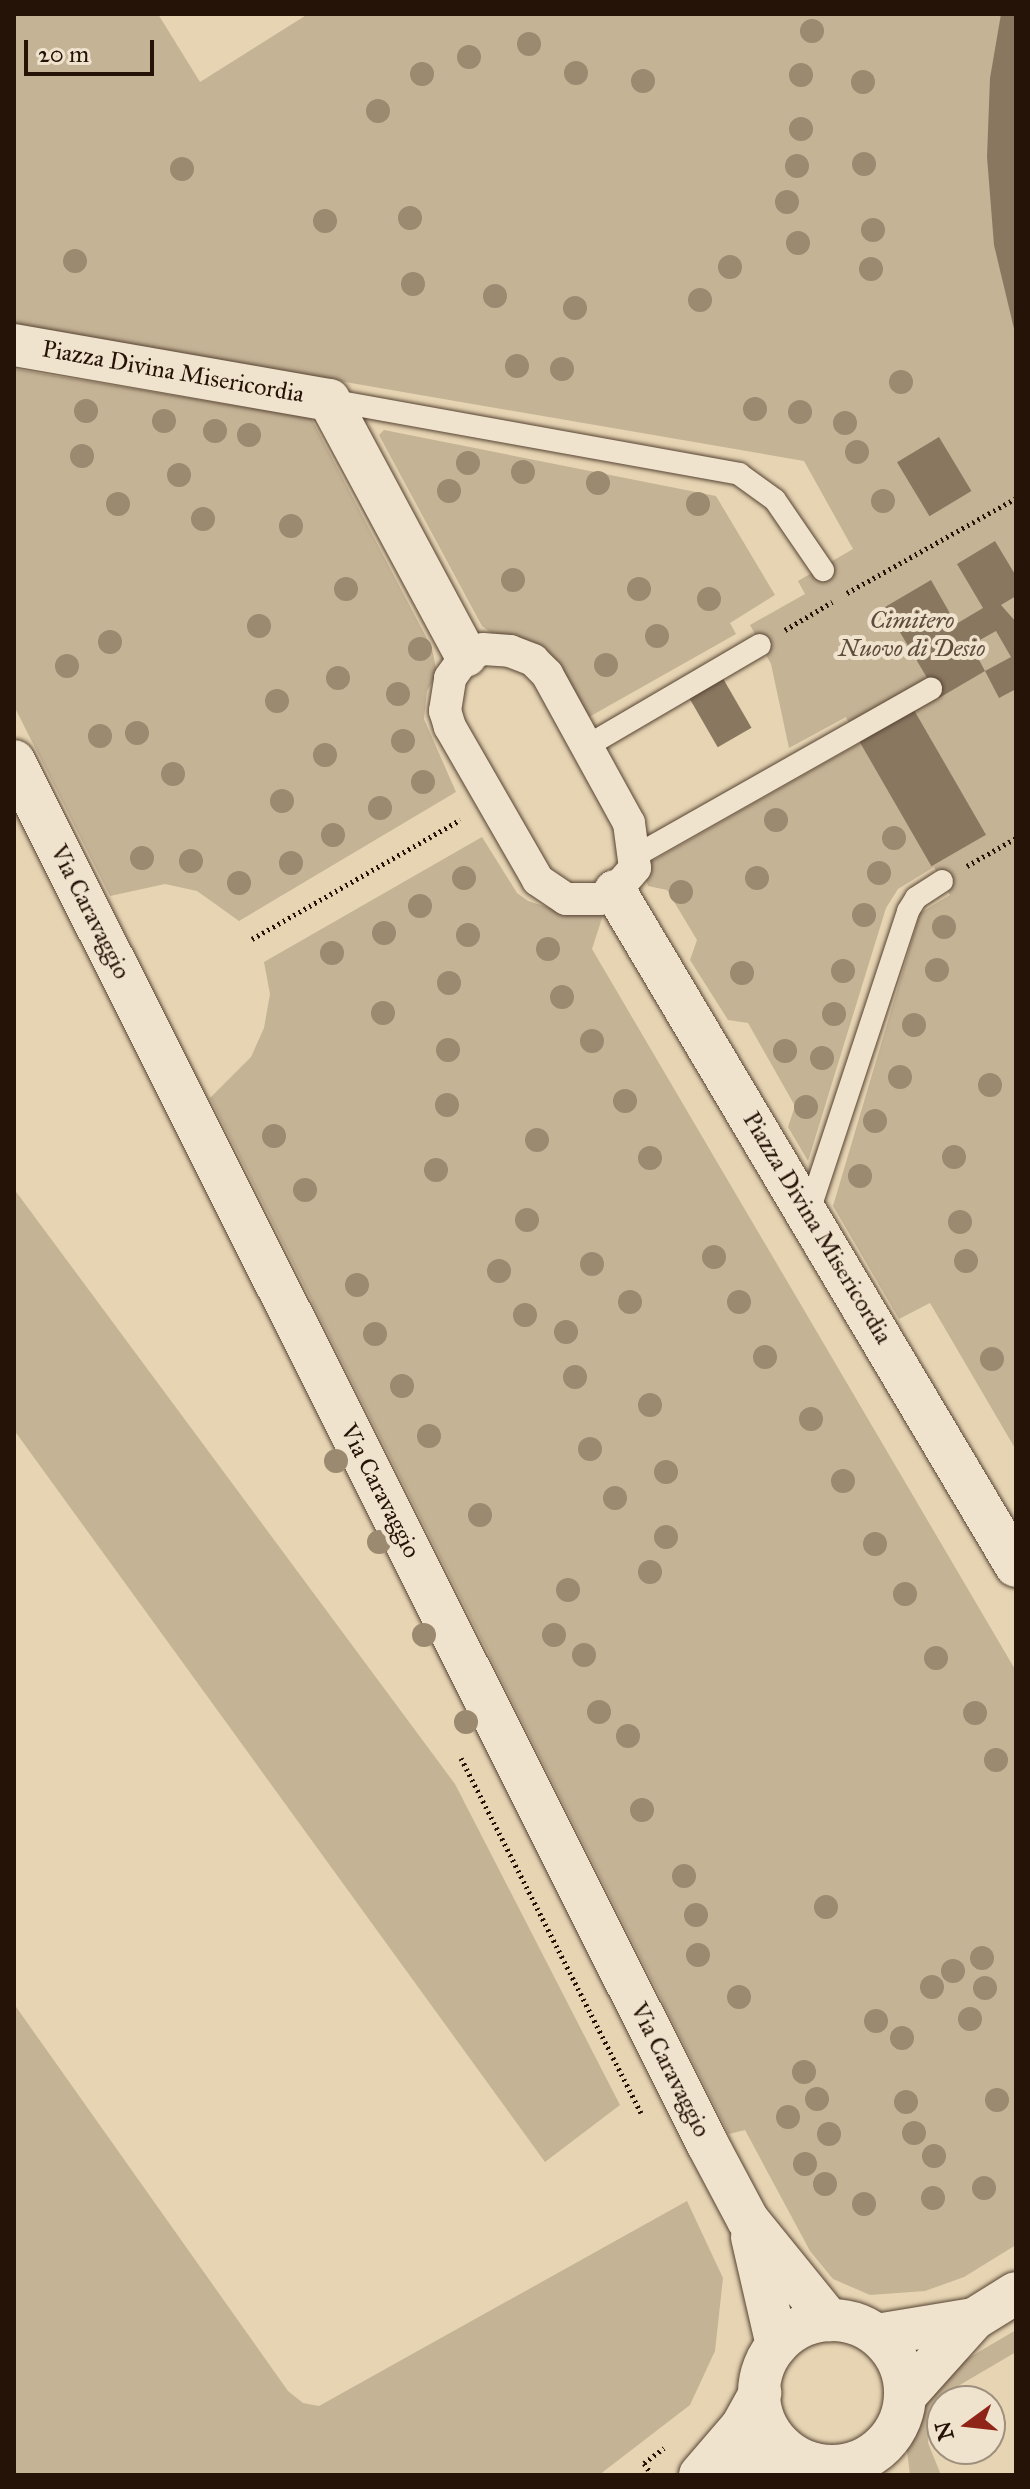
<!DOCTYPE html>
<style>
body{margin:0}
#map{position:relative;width:1030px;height:2489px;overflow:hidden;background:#e6d4b3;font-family:"IM FELL Great Primer",serif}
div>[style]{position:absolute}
.green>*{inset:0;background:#c5b396}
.building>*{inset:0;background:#8a7760;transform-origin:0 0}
.path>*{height:5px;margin-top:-2.5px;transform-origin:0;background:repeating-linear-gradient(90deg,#261307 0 2px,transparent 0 6px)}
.roads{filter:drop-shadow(0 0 2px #564332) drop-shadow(0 0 2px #564332)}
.service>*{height:22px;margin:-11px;padding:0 11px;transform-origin:11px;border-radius:11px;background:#efe3ce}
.pedestrian>*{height:32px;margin:-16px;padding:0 16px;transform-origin:16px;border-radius:16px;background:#efe3ce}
.minor>*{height:42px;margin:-21px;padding:0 21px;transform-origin:21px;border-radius:21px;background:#efe3ce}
.minor>.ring{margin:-21px;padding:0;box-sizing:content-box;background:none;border:42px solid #efe3ce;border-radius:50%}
.trees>*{width:24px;height:24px;margin:-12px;border-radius:50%;background:#9b8970}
span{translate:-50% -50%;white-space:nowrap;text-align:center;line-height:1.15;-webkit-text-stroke:8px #efe3ce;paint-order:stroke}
.street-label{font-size:24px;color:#261307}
.park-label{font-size:24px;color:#5e4b39;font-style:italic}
.frame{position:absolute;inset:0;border:16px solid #261307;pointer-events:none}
.north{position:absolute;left:926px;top:2385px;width:80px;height:80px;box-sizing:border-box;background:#efe3ce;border:2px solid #9f907e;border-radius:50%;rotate:255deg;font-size:22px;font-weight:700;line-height:32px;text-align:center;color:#261307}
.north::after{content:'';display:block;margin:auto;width:28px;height:36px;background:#8f2418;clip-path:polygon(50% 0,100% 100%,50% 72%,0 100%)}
.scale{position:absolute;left:24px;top:40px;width:130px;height:36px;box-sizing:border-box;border:4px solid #261307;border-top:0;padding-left:10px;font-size:24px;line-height:28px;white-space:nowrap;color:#261307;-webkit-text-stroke:6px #efe3ce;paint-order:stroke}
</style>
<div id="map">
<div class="green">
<i style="clip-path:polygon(14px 14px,158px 14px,200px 82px,308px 14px,1016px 14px,1016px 1450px,930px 1303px,899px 1319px,833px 1206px,920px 913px,950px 895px,934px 867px,898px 889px,886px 908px,808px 1161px,788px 1127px,795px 1106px,748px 1023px,728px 1020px,690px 960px,697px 940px,667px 890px,648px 886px,642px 867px,860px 743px,846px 717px,789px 748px,771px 664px,750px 625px,805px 594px,798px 581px,853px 549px,804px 461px,14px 325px)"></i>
<i style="clip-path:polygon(14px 369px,311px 418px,432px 648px,437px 674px,427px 691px,424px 719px,456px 792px,239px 921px,197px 891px,165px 884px,110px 896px,14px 706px)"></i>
<i style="clip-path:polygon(384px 430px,716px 496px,775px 595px,730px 623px,736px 634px,589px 717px,549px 656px,534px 643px,499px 639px,482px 626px,379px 435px)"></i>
<i style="clip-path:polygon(482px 837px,517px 893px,528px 901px,573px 915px,604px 912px,592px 949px,1016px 1671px,1016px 2245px,964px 2277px,925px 2291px,870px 2295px,833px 2279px,810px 2251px,745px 2130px,729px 2134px,210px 1098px,251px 1057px,264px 1028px,270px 994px,264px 962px)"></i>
<i style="clip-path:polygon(14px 1189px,455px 1784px,620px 2105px,545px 2162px,14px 1430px)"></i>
<i style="clip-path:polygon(14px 2004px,288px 2391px,303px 2403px,319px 2406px,687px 2201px,723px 2278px,715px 2351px,690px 2405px,599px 2475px,14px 2475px)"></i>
<i style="clip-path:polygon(1016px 2330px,1016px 2352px,953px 2389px,931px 2409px,928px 2443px,941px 2475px,910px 2475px,905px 2434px,913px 2403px,948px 2370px)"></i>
</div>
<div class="building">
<i style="clip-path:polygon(1001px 14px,1016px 14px,1016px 337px,994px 245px,987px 157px,990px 78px)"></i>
<i style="left:939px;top:437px;width:63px;height:49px;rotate:59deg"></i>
<i style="clip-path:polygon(995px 541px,1016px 576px,1016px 596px,1001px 605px,1016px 622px,1016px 689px,999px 698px,985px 671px,1011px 657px,996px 631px,971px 645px,985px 671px,939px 698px,885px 607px,931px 580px,956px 624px,983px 608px,957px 564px)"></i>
<i style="left:721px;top:675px;width:61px;height:39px;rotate:60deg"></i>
<i style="left:914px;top:710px;width:144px;height:63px;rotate:60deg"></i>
</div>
<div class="path">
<i style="left:847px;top:593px;width:194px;rotate:-29.3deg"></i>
<i style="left:785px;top:630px;width:55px;rotate:-30.8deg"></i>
<i style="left:967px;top:866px;width:56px;rotate:-29.7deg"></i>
<i style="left:252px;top:939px;width:240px;rotate:-29.8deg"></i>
<i style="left:461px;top:1758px;width:398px;rotate:63.1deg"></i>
<i style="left:652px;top:2475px;width:14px;rotate:-124deg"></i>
<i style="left:644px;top:2463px;width:25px;rotate:-37deg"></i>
</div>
<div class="roads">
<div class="service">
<i style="left:329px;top:400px;width:417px;rotate:10.2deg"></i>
<i style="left:739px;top:474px;width:44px;rotate:35.8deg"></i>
<i style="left:775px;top:500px;width:85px;rotate:55.6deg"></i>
<i style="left:587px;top:746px;width:200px;rotate:-30.3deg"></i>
<i style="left:637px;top:855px;width:338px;rotate:-29.5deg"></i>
<i style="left:808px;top:1214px;width:319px;rotate:-71.7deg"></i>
<i style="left:908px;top:911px;width:15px;rotate:-58deg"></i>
<i style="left:916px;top:898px;width:31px;rotate:-33deg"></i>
</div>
<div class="pedestrian">
<i style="left:483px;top:649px;width:27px;rotate:4deg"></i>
<i style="left:510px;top:651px;width:25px;rotate:21deg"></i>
<i style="left:533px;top:660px;width:20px;rotate:45deg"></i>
<i style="left:547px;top:674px;width:170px;rotate:61.2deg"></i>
<i style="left:629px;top:823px;width:45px;rotate:82.4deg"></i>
<i style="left:635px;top:868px;width:30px;rotate:131deg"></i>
<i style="left:615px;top:891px;width:17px;rotate:152deg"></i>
<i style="left:600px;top:899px;width:34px;rotate:180deg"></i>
<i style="left:566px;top:899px;width:34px;rotate:-146deg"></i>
<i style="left:538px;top:880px;width:177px;rotate:-119.9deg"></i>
<i style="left:450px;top:727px;width:17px;rotate:-107deg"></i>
<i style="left:445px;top:711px;width:33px;rotate:-81deg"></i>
<i style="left:450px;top:678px;width:27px;rotate:-54deg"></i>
<i style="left:466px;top:656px;width:18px;rotate:-22deg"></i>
</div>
<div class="minor">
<i style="left:14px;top:345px;width:320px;rotate:9.9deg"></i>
<i style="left:329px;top:400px;width:290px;rotate:61.8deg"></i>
<i style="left:14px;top:761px;width:1546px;rotate:63.37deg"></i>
<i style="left:707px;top:2143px;width:87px;rotate:62deg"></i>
<i style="left:748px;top:2220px;width:129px;rotate:51deg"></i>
<i style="left:615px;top:891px;width:785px;rotate:59.29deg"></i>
<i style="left:752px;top:2237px;width:111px;rotate:77deg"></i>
<i class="ring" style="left:759px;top:2320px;width:104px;height:104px"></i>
<i style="left:877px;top:2335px;width:98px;rotate:-9.4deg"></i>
<i style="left:905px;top:2396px;width:103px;rotate:-48.1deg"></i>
<i style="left:974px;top:2319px;width:49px;rotate:-31.8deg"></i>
<i style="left:700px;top:2475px;width:65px;rotate:-49.4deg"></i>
<i style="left:742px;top:2426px;width:38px;rotate:-61deg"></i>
<i style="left:733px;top:2475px;width:37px;rotate:-22deg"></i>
<i style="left:767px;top:2461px;width:47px;rotate:3.7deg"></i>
</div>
</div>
<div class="trees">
<i style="left:812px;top:31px"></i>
<i style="left:529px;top:44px"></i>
<i style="left:469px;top:57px"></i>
<i style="left:576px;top:73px"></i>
<i style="left:422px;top:74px"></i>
<i style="left:801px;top:75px"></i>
<i style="left:643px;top:81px"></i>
<i style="left:863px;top:82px"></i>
<i style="left:378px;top:111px"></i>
<i style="left:801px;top:129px"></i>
<i style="left:864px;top:164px"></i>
<i style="left:797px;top:166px"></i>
<i style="left:182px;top:169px"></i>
<i style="left:787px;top:202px"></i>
<i style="left:410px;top:218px"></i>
<i style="left:325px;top:221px"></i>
<i style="left:873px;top:230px"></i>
<i style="left:798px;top:243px"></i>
<i style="left:75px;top:261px"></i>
<i style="left:730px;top:267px"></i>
<i style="left:871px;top:269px"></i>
<i style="left:413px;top:284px"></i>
<i style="left:495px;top:296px"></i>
<i style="left:700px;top:300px"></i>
<i style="left:575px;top:308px"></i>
<i style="left:517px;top:366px"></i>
<i style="left:562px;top:369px"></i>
<i style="left:901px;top:382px"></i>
<i style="left:755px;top:409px"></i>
<i style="left:86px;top:411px"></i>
<i style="left:800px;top:412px"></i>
<i style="left:164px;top:421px"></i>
<i style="left:845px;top:423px"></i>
<i style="left:215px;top:431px"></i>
<i style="left:249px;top:435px"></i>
<i style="left:857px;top:452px"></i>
<i style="left:82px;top:456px"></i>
<i style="left:468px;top:463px"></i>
<i style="left:523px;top:472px"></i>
<i style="left:179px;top:475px"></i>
<i style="left:598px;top:483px"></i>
<i style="left:449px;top:491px"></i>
<i style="left:883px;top:501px"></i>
<i style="left:118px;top:504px"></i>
<i style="left:698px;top:504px"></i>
<i style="left:203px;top:519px"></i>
<i style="left:291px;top:526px"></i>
<i style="left:513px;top:580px"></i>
<i style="left:346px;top:589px"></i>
<i style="left:639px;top:589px"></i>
<i style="left:709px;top:599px"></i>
<i style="left:259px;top:626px"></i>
<i style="left:657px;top:636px"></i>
<i style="left:110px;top:642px"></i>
<i style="left:420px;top:649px"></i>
<i style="left:606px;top:665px"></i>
<i style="left:67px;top:666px"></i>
<i style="left:338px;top:678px"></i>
<i style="left:398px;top:694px"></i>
<i style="left:277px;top:701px"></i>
<i style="left:137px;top:733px"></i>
<i style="left:100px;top:736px"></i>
<i style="left:403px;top:741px"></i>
<i style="left:325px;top:755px"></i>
<i style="left:173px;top:774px"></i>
<i style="left:423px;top:782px"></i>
<i style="left:282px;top:801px"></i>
<i style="left:380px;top:808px"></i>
<i style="left:776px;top:820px"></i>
<i style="left:333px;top:835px"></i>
<i style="left:894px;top:838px"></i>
<i style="left:142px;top:858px"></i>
<i style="left:191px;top:861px"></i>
<i style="left:291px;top:863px"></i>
<i style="left:879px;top:873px"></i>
<i style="left:464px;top:878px"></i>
<i style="left:757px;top:878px"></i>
<i style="left:239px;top:883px"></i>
<i style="left:681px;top:892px"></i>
<i style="left:420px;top:906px"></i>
<i style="left:864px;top:915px"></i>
<i style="left:944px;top:927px"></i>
<i style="left:384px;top:933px"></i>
<i style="left:468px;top:935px"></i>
<i style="left:548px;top:949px"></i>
<i style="left:332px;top:953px"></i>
<i style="left:937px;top:970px"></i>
<i style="left:843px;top:971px"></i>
<i style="left:742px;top:973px"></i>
<i style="left:449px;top:983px"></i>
<i style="left:562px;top:997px"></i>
<i style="left:383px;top:1013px"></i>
<i style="left:834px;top:1014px"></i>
<i style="left:914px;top:1025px"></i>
<i style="left:592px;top:1041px"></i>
<i style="left:448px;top:1050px"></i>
<i style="left:785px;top:1051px"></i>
<i style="left:822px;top:1058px"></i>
<i style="left:900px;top:1077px"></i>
<i style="left:990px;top:1085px"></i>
<i style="left:625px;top:1101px"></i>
<i style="left:447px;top:1105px"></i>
<i style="left:806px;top:1107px"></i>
<i style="left:875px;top:1121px"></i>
<i style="left:274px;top:1136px"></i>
<i style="left:537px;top:1140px"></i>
<i style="left:954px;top:1157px"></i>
<i style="left:650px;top:1158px"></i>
<i style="left:436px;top:1170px"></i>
<i style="left:860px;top:1176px"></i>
<i style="left:305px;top:1190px"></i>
<i style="left:527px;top:1220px"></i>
<i style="left:960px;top:1222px"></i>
<i style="left:714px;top:1257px"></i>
<i style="left:966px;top:1261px"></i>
<i style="left:592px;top:1264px"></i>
<i style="left:499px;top:1271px"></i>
<i style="left:357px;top:1285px"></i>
<i style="left:630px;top:1302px"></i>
<i style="left:739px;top:1302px"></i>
<i style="left:525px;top:1315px"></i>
<i style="left:566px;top:1332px"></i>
<i style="left:375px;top:1334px"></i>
<i style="left:765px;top:1357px"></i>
<i style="left:992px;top:1359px"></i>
<i style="left:575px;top:1377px"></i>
<i style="left:402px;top:1386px"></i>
<i style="left:650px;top:1405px"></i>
<i style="left:811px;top:1419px"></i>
<i style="left:429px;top:1436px"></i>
<i style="left:590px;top:1449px"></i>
<i style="left:336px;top:1461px"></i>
<i style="left:666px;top:1472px"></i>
<i style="left:843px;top:1481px"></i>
<i style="left:615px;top:1498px"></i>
<i style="left:480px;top:1515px"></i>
<i style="left:666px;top:1537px"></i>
<i style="left:379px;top:1542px"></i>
<i style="left:875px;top:1544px"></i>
<i style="left:650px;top:1572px"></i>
<i style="left:568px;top:1590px"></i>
<i style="left:905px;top:1594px"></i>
<i style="left:424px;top:1635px"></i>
<i style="left:554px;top:1635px"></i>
<i style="left:584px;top:1655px"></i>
<i style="left:936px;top:1658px"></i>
<i style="left:599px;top:1712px"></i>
<i style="left:975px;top:1713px"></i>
<i style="left:466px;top:1722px"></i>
<i style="left:628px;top:1736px"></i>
<i style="left:996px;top:1760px"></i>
<i style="left:642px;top:1810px"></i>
<i style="left:684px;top:1876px"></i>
<i style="left:826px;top:1907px"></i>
<i style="left:696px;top:1915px"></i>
<i style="left:698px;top:1955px"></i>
<i style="left:982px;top:1958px"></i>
<i style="left:953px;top:1971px"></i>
<i style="left:932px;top:1987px"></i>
<i style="left:985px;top:1988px"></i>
<i style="left:739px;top:1997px"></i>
<i style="left:970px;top:2019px"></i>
<i style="left:876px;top:2021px"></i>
<i style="left:902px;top:2038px"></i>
<i style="left:804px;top:2072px"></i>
<i style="left:817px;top:2099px"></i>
<i style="left:997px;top:2100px"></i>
<i style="left:906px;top:2102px"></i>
<i style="left:788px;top:2117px"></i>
<i style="left:914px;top:2133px"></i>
<i style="left:829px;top:2134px"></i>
<i style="left:934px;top:2156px"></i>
<i style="left:805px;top:2164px"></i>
<i style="left:825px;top:2184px"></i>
<i style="left:984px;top:2188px"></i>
<i style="left:933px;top:2198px"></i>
<i style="left:864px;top:2204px"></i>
</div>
<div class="street-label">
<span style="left:173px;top:372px;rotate:10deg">Piazza Divina Misericordia</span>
<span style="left:90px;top:912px;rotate:63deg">Via Caravaggio</span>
<span style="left:817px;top:1228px;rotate:59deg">Piazza Divina Misericordia</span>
<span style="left:380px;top:1491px;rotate:63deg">Via Caravaggio</span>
<span style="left:670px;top:2070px;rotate:63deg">Via Caravaggio</span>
</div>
<div class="park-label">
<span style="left:912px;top:635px">Cimitero<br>Nuovo di Desio</span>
</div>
<div class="frame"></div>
<div class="north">N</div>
<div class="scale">20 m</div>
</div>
